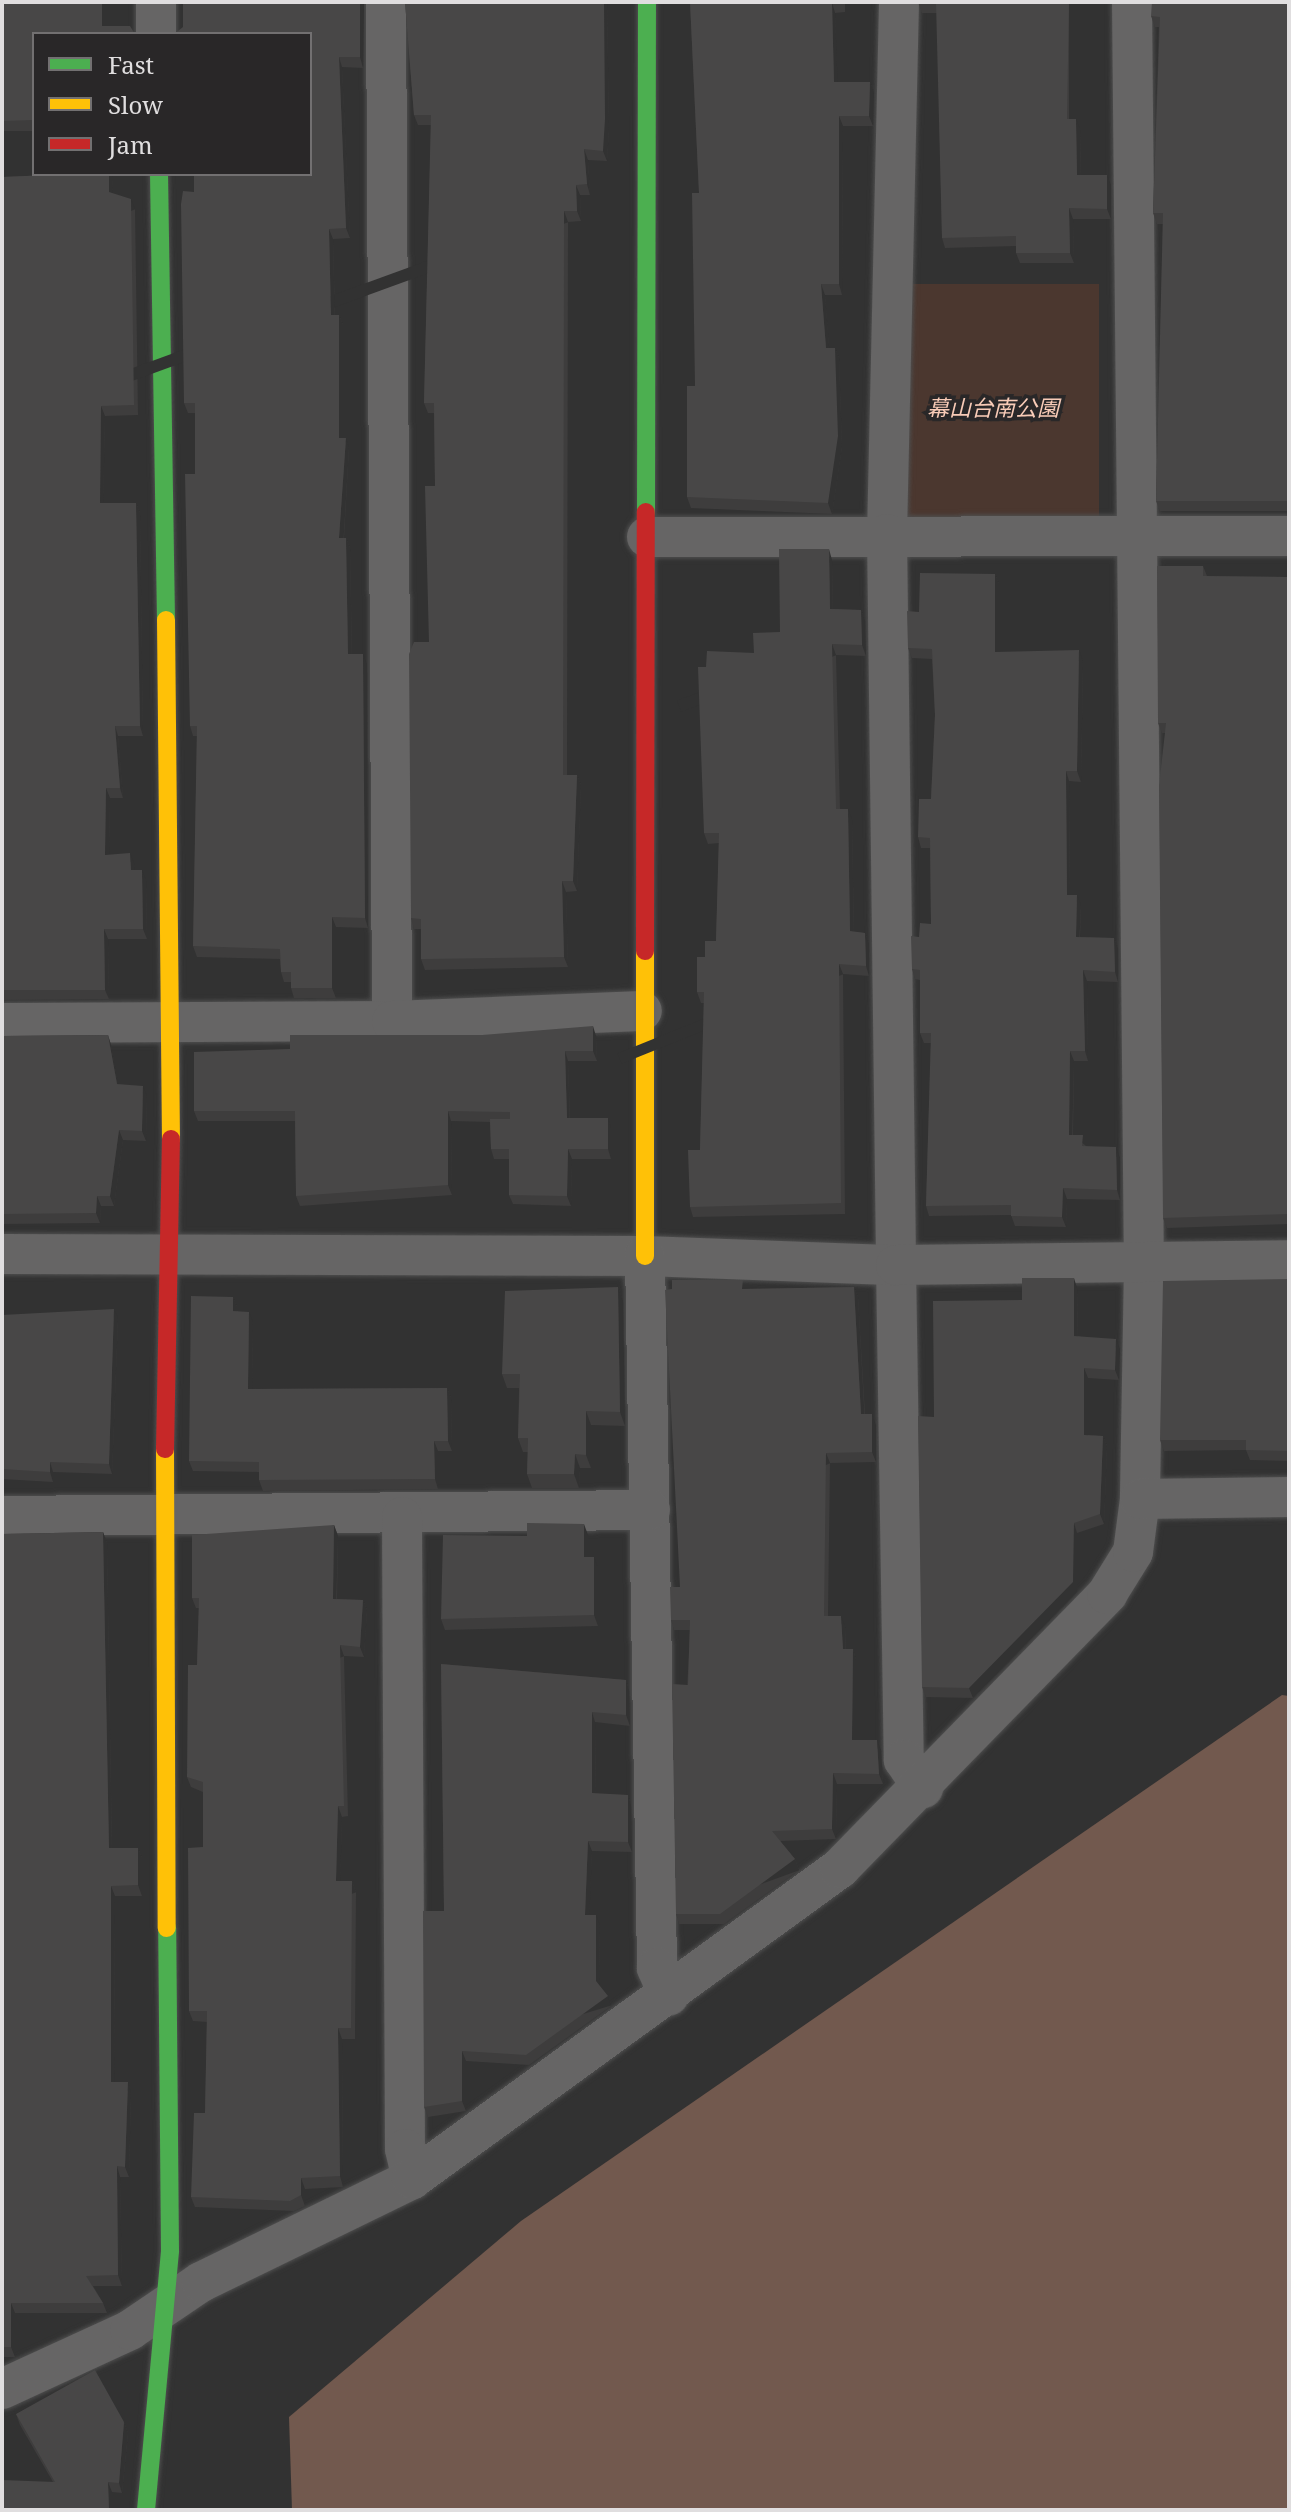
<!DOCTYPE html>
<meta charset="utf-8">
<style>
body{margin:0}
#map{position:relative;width:1291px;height:2512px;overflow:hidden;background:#323232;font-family:"Noto Serif","Noto Sans JP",serif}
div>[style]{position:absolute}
.green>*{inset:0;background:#4b372f;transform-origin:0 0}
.forest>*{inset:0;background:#72594e}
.roads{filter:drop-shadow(0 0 2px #4e4e4e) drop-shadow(0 0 2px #4e4e4e)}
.street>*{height:40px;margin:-20px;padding:0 20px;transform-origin:20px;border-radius:20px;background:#666565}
.fast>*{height:18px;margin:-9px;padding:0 9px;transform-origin:9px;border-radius:9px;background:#4caf50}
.slow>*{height:18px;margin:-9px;padding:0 9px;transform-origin:9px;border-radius:9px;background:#ffc107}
.jam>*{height:18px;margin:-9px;padding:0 9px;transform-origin:9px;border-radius:9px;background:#c62828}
.wall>*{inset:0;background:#3e3d3d}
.shaded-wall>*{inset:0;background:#323232;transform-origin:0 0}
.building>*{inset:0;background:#484747}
span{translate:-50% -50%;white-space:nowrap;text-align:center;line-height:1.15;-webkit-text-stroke:7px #292728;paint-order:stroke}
.park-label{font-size:22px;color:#f8cbb7;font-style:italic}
.frame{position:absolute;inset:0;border:4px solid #e0dedf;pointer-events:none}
.legend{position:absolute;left:32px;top:32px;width:280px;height:144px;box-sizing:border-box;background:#292728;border:2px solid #727071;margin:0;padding:10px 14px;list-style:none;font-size:24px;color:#e0dedf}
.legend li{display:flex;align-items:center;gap:16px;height:40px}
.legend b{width:40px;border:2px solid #727071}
</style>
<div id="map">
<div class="green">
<i style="left:1099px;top:284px;width:246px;height:210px;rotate:90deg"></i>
</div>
<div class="forest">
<i style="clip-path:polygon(1282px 1695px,1289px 1696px,1289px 2510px,292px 2510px,289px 2417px,521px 2221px)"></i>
</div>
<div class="roads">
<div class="street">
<i style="left:156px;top:2px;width:32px;rotate:90deg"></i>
<i style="left:386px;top:2px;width:1019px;rotate:89.66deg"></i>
<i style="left:899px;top:2px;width:532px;rotate:91.29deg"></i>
<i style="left:887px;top:534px;width:731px;rotate:89.29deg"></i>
<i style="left:896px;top:1265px;width:495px;rotate:89.1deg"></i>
<i style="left:904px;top:1760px;width:34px;rotate:56deg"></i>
<i style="left:1132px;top:2px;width:1262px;rotate:89.46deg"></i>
<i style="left:1144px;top:1264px;width:235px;rotate:91deg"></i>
<i style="left:647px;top:537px;width:642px;rotate:-0.09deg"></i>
<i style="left:2px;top:1023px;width:390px;rotate:-0.3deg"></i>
<i style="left:392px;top:1021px;width:250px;rotate:-2.3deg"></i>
<i style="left:2px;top:1254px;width:643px;rotate:0.18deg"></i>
<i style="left:645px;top:1256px;width:251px;rotate:2.1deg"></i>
<i style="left:896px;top:1265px;width:393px;rotate:-0.7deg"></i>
<i style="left:645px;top:1256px;width:712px;rotate:89.03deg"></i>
<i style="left:657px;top:1968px;width:30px;rotate:67deg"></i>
<i style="left:2px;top:1516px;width:648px;rotate:-0.53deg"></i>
<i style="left:402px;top:1517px;width:632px;rotate:89.73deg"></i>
<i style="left:405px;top:2149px;width:31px;rotate:77deg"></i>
<i style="left:2px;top:2389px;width:141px;rotate:-24.7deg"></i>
<i style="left:130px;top:2330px;width:86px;rotate:-34.1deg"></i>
<i style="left:201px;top:2282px;width:235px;rotate:-26deg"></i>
<i style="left:412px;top:2179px;width:529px;rotate:-36deg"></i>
<i style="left:840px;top:1868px;width:383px;rotate:-45.7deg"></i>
<i style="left:1107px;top:1594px;width:49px;rotate:-58.2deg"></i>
<i style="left:1133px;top:1552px;width:53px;rotate:-82.5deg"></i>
<i style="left:1140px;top:1499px;width:149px;rotate:-0.8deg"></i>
</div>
<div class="fast">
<i style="left:159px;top:174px;width:446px;rotate:89.1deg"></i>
<i style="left:646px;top:512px;width:510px;rotate:-89.89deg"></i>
<i style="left:146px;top:2510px;width:260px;rotate:-84.7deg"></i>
<i style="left:170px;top:2251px;width:323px;rotate:-90.5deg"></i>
</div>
<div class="slow">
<i style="left:166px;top:620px;width:519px;rotate:89.45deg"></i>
<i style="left:645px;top:1256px;width:305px;rotate:-90deg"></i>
<i style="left:165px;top:1449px;width:479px;rotate:89.8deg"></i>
</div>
<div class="jam">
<i style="left:645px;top:951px;width:439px;rotate:-89.9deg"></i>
<i style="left:165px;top:1449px;width:310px;rotate:-88.9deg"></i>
</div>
</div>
<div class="wall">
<i style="clip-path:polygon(2px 2px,34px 34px,34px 131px,2px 131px)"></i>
<i style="clip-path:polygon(183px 2px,364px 2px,363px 68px,342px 67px,350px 238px,333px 239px,335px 315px,339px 315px,343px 325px,343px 438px,349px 448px,344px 538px,346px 538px,350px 548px,352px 654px,367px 664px,368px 928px,336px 927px,336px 998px,294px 998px,291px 988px,291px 982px,284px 982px,281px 972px,280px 959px,197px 957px,193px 946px,197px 736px,193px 736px,190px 726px,195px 474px,195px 413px,188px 413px,184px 403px,194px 192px,310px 174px,183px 27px)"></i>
<i style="clip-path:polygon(405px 2px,607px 2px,609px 129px,607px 161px,588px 160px,590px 195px,580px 195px,581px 221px,568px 222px,567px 775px,577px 775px,581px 785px,577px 891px,566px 892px,568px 967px,425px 970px,421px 959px,421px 929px,414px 929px,411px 918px,429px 642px,435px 486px,434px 413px,428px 413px,424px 403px,431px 125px,418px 125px,414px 115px)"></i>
<i style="clip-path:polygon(690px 2px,845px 2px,845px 12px,835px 13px,837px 82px,870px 82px,874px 92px,873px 126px,843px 126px,842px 295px,825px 295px,829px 348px,835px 348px,839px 358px,842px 447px,832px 514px,691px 508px,687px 497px,695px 386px,699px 193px)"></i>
<i style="clip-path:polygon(918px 2px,1073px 2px,1071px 119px,1080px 129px,1081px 175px,1111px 185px,1111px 219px,1073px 219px,1074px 263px,1020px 263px,1016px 253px,1016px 246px,945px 248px,942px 238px,937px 13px,922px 13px)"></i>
<i style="clip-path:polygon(1289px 2px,1289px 511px,1160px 511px,1156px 501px,1163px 224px,1157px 224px,1153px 213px,1159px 27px,1155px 27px,1151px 16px)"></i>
<i style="clip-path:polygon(71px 174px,113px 174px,112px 193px,135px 209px,138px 415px,105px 416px,103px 503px,136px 503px,140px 513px,143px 736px,118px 736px,123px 798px,110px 798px,109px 855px,134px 863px,134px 870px,146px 880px,147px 939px,108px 939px,109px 999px,2px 1000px,2px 177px)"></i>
<i style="clip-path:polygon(832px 560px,833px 609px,861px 610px,865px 620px,866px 656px,836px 655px,840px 809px,852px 819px,854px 932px,865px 933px,869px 943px,869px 976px,843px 974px,845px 1214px,693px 1217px,690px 1207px,700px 1150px,704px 1003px,701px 1003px,697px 992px,705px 957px,716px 941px,719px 843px,708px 844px,704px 833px,706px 667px,754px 653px,780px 632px)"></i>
<i style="clip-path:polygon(1203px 566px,1207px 576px,1289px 577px,1289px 1224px,1167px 1228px,1163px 1218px,1165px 733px,1162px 733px,1158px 723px)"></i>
<i style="clip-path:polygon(995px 574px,999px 584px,999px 652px,1083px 661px,1081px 782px,1069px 781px,1070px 895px,1081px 905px,1080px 937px,1114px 938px,1118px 948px,1118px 982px,1087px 981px,1088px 1061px,1074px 1061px,1073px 1135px,1086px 1146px,1120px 1158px,1120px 1200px,1067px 1199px,1066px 1227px,1015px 1226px,1011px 1215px,929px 1216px,926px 1206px,931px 1043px,924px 1043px,920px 1033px,920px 980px,915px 979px,912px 969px,919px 937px,931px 924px,930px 848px,921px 848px,918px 837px,931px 799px,935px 715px,932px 659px,912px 658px,908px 648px,919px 612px)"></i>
<i style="clip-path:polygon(108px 1035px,111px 1045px,118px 1085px,147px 1096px,146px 1141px,123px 1140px,114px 1206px,101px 1206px,100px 1223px,2px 1224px,2px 1036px)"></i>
<i style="clip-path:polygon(596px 1036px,597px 1061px,568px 1061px,570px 1118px,611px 1128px,611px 1159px,572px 1159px,571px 1206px,513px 1204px,509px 1195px,509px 1159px,494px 1159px,491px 1149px,490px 1122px,451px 1121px,452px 1195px,300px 1206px,296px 1196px,295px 1121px,198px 1121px,194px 1111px)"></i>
<i style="clip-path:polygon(1289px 1279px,1289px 1461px,1250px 1460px,1246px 1450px,1164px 1451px,1160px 1440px)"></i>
<i style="clip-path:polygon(618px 1287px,623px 1301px,625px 1426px,591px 1425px,591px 1468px,580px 1468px,579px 1488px,532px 1488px,527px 1474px,528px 1452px,523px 1452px,518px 1438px,519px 1388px,507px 1388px,502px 1374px)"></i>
<i style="clip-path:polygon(854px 1287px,858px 1297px,865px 1414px,876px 1425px,876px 1462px,830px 1463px,828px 1616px,845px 1626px,846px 1649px,853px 1649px,856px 1660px,856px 1740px,881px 1750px,883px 1784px,837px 1784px,836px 1839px,780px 1841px,795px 1859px,799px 1870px,724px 1924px,679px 1924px,676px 1914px,690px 1630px,674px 1630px,671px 1620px,680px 1587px,745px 1289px)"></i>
<i style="clip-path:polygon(1077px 1288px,1078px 1336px,1120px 1349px,1119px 1380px,1088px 1378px,1088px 1435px,1103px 1436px,1107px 1446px,1104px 1524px,1077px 1533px,1077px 1592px,973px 1698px,926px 1697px,922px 1687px,934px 1417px,1022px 1300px)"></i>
<i style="clip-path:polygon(233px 1297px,237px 1307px,237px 1311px,253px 1322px,252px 1389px,447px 1388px,451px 1398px,452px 1451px,438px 1451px,438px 1489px,263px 1491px,259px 1480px,259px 1472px,193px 1471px,189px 1461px)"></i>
<i style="clip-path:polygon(2px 1315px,118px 1318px,112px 1474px,53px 1472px,53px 1482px,2px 1479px)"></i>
<i style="clip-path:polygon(334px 1525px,338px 1536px,337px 1599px,363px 1600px,367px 1610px,364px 1657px,344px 1656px,348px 1816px,342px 1817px,340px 1881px,352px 1881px,356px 1892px,355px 2039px,342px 2039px,343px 2187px,305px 2189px,305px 2206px,294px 2211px,195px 2207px,191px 2197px,205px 2113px,207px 2022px,193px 2021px,189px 2011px,203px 1847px,203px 1792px,191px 1787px,187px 1777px,197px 1665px,199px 1608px,196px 1608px,192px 1598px)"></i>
<i style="clip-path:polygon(103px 1532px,107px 1543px,112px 1848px,138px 1848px,142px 1858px,142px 1896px,115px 1896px,114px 2082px,131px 2093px,129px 2177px,120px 2177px,122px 2286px,93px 2286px,103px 2303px,107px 2313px,15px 2313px,15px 2357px,2px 2357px,2px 1534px)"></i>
<i style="clip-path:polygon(588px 1535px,588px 1557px,598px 1568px,598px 1626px,445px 1630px,441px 1619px,527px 1536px)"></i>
<i style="clip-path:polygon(441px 1664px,626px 1680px,629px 1690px,630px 1726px,595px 1722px,596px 1794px,628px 1795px,631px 1805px,632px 1852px,592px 1851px,589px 1915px,600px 1925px,599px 1986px,611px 2006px,529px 2065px,466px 2061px,466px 2111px,428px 2117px,424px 2107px,444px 1911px)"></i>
<i style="clip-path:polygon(16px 2414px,124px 2422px,128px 2433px,122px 2493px,112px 2492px,112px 2510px,2px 2510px,53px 2482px,20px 2425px)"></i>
</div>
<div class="shaded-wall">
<i style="clip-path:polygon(102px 2px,106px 2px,106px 34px,102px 26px)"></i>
<i style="clip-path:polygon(360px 2px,364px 2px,363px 68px,360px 57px)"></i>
<i style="clip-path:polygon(604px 2px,607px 2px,609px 129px,607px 161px,603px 151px)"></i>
<i style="clip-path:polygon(832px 2px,835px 13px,838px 93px,834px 82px)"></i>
<i style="left:1069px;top:2px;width:4px;height:117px"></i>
<i style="clip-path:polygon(339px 57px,342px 67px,350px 238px,346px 228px)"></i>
<i style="clip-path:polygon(870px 82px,874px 92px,873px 126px,869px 116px)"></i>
<i style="clip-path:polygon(839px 116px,843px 126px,842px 295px,839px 284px)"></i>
<i style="clip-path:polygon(1076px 119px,1080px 129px,1081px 185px,1077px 175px)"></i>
<i style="clip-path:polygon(584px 149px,588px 160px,590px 195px,587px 184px)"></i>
<i style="clip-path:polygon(109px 174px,113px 174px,112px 202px,109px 192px)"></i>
<i style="clip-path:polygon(1107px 175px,1111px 185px,1111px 219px,1107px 209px)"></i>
<i style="clip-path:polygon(576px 185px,580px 195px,581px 221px,577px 211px)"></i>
<i style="left:131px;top:199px;width:11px;height:206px;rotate:68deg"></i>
<i style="clip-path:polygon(1069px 208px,1073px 219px,1074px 263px,1070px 253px)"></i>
<i style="left:564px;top:211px;width:12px;height:564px;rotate:70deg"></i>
<i style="clip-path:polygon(329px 229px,333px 239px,335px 325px,331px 315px)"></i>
<i style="clip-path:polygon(821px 284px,825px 295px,830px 359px,826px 348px)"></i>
<i style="clip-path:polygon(339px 315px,343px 325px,343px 448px,339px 438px)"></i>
<i style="clip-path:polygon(835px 348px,839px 358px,842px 447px,832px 514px,828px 503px)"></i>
<i style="clip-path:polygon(101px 406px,105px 416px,103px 513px,100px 503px)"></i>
<i style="clip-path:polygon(346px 438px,349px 448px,343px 548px,339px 538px)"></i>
<i style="clip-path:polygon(136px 503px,140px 513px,143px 736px,140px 726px)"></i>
<i style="clip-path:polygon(346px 538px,350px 548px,352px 664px,348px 654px)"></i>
<i style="clip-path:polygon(829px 549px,832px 560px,833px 619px,830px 609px)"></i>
<i style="clip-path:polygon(995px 574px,999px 584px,999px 663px,995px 652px)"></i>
<i style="clip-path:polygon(861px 610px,865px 620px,866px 656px,862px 645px)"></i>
<i style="left:832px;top:644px;width:12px;height:165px;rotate:70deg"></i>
<i style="clip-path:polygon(1079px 650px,1083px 661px,1081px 782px,1077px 771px)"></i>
<i style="clip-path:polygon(363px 654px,367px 664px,368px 928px,365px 918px)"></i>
<i style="clip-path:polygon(115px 726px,118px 736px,123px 798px,120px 788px)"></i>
<i style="clip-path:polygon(1066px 771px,1069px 781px,1070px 905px,1067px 895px)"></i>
<i style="clip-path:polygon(577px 775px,581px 785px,577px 891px,573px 881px)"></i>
<i style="clip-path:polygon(106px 788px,110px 798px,109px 865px,105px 855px)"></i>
<i style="clip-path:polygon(848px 809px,852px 819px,854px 942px,850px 931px)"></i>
<i style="clip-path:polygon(130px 853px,134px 863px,135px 880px,131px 870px)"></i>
<i style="clip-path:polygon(142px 870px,146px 880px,147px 939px,143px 929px)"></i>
<i style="clip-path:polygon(562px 881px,566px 892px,568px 967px,564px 957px)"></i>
<i style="clip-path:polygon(1077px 895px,1081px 905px,1079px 947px,1076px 937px)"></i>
<i style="clip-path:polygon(332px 917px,336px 927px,336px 998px,332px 988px)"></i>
<i style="clip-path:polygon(104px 929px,108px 939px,109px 999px,105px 990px)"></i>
<i style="clip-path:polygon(865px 933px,869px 943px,869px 976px,866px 966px)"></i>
<i style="clip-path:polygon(1114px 938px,1118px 948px,1118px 982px,1115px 972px)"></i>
<i style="left:839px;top:964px;width:11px;height:239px;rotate:68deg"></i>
<i style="clip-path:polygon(1083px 970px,1087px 981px,1088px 1061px,1085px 1051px)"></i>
<i style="clip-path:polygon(593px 1026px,596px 1036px,597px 1061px,593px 1051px)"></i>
<i style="clip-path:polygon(108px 1035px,111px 1045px,120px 1094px,117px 1084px)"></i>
<i style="clip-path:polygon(565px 1051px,568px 1061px,570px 1128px,567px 1118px)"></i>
<i style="clip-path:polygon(1070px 1051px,1074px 1061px,1072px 1145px,1069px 1135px)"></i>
<i style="clip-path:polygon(143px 1086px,147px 1096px,146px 1141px,142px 1131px)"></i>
<i style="clip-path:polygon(448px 1111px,451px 1121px,452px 1195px,448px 1185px)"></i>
<i style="clip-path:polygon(608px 1118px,611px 1128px,611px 1159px,608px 1149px)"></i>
<i style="clip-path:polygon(119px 1130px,123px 1140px,114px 1206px,110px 1196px)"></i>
<i style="clip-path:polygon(1116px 1147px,1120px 1158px,1120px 1200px,1117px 1190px)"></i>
<i style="clip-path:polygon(568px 1149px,572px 1159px,571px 1206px,567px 1196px)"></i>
<i style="clip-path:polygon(1063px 1188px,1067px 1199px,1066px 1227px,1062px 1217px)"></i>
<i style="clip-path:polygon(97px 1196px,101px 1206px,100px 1223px,96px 1213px)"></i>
<i style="clip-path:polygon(1074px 1278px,1077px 1288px,1078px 1346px,1074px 1336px)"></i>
<i style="clip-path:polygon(618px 1287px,623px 1301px,625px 1426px,620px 1412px)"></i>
<i style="clip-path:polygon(854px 1287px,858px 1297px,865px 1424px,861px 1414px)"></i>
<i style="clip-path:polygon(233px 1297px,237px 1307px,237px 1322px,233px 1311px)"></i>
<i style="clip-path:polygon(114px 1309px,118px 1318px,112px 1474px,109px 1464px)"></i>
<i style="clip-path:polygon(249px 1312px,253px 1322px,252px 1399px,248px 1389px)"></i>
<i style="clip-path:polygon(1116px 1339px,1120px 1349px,1119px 1380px,1115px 1370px)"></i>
<i style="clip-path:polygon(1084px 1368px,1088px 1378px,1088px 1445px,1084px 1435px)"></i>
<i style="clip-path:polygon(447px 1388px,451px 1398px,452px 1451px,448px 1441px)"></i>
<i style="clip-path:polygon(586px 1411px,591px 1425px,591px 1468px,586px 1455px)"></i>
<i style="clip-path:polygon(872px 1414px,876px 1425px,876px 1462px,872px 1452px)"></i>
<i style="clip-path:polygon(1103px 1436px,1107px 1446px,1104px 1524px,1100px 1514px)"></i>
<i style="clip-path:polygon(434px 1441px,438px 1451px,438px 1489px,435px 1479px)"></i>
<i style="left:826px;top:1453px;width:11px;height:163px;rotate:68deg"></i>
<i style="clip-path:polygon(575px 1454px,580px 1468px,579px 1488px,574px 1474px)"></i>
<i style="clip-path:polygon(50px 1462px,53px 1472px,53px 1482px,50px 1472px)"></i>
<i style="clip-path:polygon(1074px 1523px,1077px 1533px,1077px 1592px,973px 1698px,969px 1688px)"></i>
<i style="clip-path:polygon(584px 1524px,588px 1535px,588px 1567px,584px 1557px)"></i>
<i style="clip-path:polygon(334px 1525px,338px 1536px,336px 1610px,333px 1599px)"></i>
<i style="clip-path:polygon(103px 1532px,107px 1543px,112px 1858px,109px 1848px)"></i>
<i style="clip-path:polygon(594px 1557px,598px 1568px,598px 1626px,594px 1615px)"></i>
<i style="clip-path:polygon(363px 1600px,367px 1610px,364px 1657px,360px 1647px)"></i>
<i style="clip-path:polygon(841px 1616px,845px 1626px,846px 1659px,843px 1649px)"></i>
<i style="left:340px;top:1645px;width:12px;height:161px;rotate:70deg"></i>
<i style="clip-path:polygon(853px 1649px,856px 1660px,856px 1750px,852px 1740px)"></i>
<i style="clip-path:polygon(626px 1680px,629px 1690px,630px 1726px,626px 1715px)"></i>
<i style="clip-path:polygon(592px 1712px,595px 1722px,596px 1804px,592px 1793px)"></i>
<i style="clip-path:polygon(877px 1740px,881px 1750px,883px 1784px,879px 1774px)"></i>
<i style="clip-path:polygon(833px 1773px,837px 1784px,836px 1839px,832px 1829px)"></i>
<i style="clip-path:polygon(628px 1795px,631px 1805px,632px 1852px,628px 1842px)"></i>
<i style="clip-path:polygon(338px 1806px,342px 1817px,340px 1891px,336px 1881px)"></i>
<i style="clip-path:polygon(588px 1841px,592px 1851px,589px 1925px,585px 1915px)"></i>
<i style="clip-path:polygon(138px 1848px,142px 1858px,142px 1896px,138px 1885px)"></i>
<i style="left:795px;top:1859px;width:12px;height:93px;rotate:70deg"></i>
<i style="left:352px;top:1881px;width:12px;height:147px;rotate:70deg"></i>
<i style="clip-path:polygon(111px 1886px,115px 1896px,114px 2092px,111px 2082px)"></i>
<i style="clip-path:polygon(596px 1915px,600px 1925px,599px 1992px,596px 1981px)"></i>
<i style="left:608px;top:1996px;width:10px;height:101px;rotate:73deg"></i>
<i style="clip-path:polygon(338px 2028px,342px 2039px,343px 2187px,340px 2176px)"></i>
<i style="clip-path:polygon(462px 2051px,466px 2061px,466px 2111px,462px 2101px)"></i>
<i style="clip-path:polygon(128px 2082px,131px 2093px,129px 2177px,125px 2167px)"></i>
<i style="clip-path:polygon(117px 2166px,120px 2177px,122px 2286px,118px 2275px)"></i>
<i style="clip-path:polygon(301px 2178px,305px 2189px,305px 2206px,301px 2195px)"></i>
<i style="clip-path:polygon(11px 2303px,15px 2313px,15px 2357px,11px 2347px)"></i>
<i style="clip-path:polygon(124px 2422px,128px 2433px,122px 2493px,119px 2483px)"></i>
<i style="clip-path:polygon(108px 2482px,112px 2492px,112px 2510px,109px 2510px)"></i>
</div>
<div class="building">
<i style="clip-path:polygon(2px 2px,102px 2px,102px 26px,130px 26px,135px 34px,34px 34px,34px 120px,2px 121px)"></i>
<i style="clip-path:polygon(183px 2px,360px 2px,360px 57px,339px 57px,346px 228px,329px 229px,331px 315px,339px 315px,339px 438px,346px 438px,339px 538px,346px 538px,348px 654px,363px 654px,365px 918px,332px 917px,332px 988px,291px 988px,291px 972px,281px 972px,280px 949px,193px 946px,197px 726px,190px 726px,185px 474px,195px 474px,195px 403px,184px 403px,181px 204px,183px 191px,194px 192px,194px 174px,310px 174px,310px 34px,174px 34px,183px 27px)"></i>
<i style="clip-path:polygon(405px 2px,604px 2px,605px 119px,603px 151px,584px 149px,587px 184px,576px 185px,577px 211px,564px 211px,563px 775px,577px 775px,573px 881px,562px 881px,564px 957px,421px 959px,421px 919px,411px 918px,409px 654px,414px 642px,429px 642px,425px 486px,435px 486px,434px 403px,424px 403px,431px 115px,414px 115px)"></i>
<i style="clip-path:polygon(690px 2px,840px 2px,832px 2px,834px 82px,870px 82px,869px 116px,839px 116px,839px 284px,821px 284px,826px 348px,835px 348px,838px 436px,828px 503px,687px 497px,687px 386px,695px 386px,692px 193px,699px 193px)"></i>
<i style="clip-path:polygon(918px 2px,1069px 2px,1067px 119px,1076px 119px,1077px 175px,1107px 175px,1107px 209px,1069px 208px,1070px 253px,1016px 253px,1016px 236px,942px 238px,936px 3px)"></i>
<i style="clip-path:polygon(1152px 2px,1289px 2px,1289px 501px,1156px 501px,1163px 213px,1153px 213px,1160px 17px,1151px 16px)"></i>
<i style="clip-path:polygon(71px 174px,109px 174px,109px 192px,131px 199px,134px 405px,101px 406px,100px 503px,136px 503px,140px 726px,115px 726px,120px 788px,106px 788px,105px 855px,130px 853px,131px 870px,142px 870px,143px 929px,104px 929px,105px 990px,2px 990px,2px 177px)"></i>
<i style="clip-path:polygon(779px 549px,829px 549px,830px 609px,861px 610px,862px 645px,832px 644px,836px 809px,848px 809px,850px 931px,865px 933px,866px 966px,839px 964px,841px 1203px,690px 1207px,688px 1150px,700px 1150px,704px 992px,697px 992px,697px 957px,705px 957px,705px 941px,716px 941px,719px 833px,704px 833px,698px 667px,706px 667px,707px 651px,754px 653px,753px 633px,780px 632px)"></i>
<i style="clip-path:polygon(1157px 566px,1203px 566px,1203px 576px,1289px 577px,1289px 1214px,1163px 1218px,1159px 786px,1166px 723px,1158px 723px)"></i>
<i style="clip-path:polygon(920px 573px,995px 574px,995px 652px,1079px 650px,1077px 771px,1066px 771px,1067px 895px,1077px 895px,1076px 937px,1114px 938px,1115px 972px,1083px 970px,1085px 1051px,1070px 1051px,1069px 1135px,1083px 1135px,1082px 1146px,1116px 1147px,1117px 1190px,1063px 1188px,1062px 1217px,1011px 1216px,1011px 1205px,926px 1206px,931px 1033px,920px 1033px,920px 970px,912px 969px,911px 936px,919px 937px,920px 923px,931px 924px,930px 838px,918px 837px,919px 799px,931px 799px,935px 715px,932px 649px,908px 648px,907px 611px,919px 612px)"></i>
<i style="clip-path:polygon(593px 1026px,593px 1051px,565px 1051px,567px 1118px,608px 1118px,608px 1149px,568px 1149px,567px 1196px,509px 1195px,509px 1149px,491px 1149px,490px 1119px,510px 1119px,510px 1112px,448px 1111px,448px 1185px,296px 1196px,295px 1111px,194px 1111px,194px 1052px,290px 1049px,290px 1035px,482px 1035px)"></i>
<i style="clip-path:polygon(108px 1035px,117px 1084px,143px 1086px,142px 1131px,119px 1130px,110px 1196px,97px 1196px,96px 1213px,2px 1214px,2px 1036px)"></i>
<i style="clip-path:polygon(1022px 1278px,1074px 1278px,1074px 1336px,1116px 1339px,1115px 1370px,1084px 1368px,1084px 1435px,1103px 1436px,1100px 1514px,1074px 1523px,1073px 1582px,969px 1688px,922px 1687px,918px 1416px,934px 1417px,933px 1301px,1022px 1300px)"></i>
<i style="clip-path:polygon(1289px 1279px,1289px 1451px,1246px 1450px,1246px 1440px,1160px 1440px,1163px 1281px)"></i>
<i style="clip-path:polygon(672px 1280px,743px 1280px,742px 1289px,854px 1287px,861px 1414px,872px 1414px,872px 1452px,826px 1453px,824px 1616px,841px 1616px,843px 1649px,853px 1649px,852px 1740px,877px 1740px,879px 1774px,833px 1773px,832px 1829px,772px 1831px,795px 1859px,720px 1914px,676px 1914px,672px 1684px,688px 1685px,690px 1620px,671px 1620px,670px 1587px,680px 1587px,665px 1290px,672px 1289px)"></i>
<i style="clip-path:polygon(618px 1287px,620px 1412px,586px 1411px,586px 1455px,575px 1454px,574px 1474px,527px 1474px,528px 1438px,518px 1438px,520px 1374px,502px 1374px,505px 1291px)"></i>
<i style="clip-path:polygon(191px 1296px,233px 1297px,233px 1311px,249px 1312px,248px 1389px,447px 1388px,448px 1441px,434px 1441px,435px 1479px,259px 1480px,259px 1462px,189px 1461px)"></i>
<i style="clip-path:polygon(114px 1309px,109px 1464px,50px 1462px,50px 1472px,2px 1469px,2px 1315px)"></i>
<i style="clip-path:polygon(527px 1523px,584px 1524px,584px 1557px,594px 1557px,594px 1615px,441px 1619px,443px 1535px,527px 1536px)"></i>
<i style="clip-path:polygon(334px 1525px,333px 1599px,363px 1600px,360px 1647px,340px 1645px,344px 1806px,338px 1806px,336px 1881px,352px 1881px,351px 2028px,338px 2028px,340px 2176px,301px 2178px,301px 2195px,290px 2201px,191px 2197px,194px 2113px,205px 2113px,207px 2011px,189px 2011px,188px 1848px,203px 1847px,203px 1782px,187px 1777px,188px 1665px,197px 1665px,199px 1598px,192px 1598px,192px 1535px)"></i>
<i style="clip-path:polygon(103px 1532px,109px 1848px,138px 1848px,138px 1885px,111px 1886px,111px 2082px,128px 2082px,125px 2167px,117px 2166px,118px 2275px,86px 2276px,103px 2303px,11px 2303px,11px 2347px,2px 2347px,2px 1534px)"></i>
<i style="clip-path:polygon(441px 1664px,626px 1680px,626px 1715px,592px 1712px,592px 1793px,628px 1795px,628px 1842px,588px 1841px,585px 1915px,596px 1915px,596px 1981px,608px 1996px,526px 2055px,462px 2051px,462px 2101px,424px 2107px,423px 1911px,444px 1911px)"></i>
<i style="clip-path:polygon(95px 2370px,124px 2422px,119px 2483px,108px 2482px,109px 2510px,2px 2510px,2px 2480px,55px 2482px,16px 2414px)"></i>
</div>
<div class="park-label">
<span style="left:993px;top:408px">幕山台南公園</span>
</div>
<div class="frame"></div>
<ul class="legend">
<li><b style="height:10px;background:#4caf50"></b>Fast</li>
<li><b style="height:10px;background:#ffc107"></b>Slow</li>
<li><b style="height:10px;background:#c62828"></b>Jam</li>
</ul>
</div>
